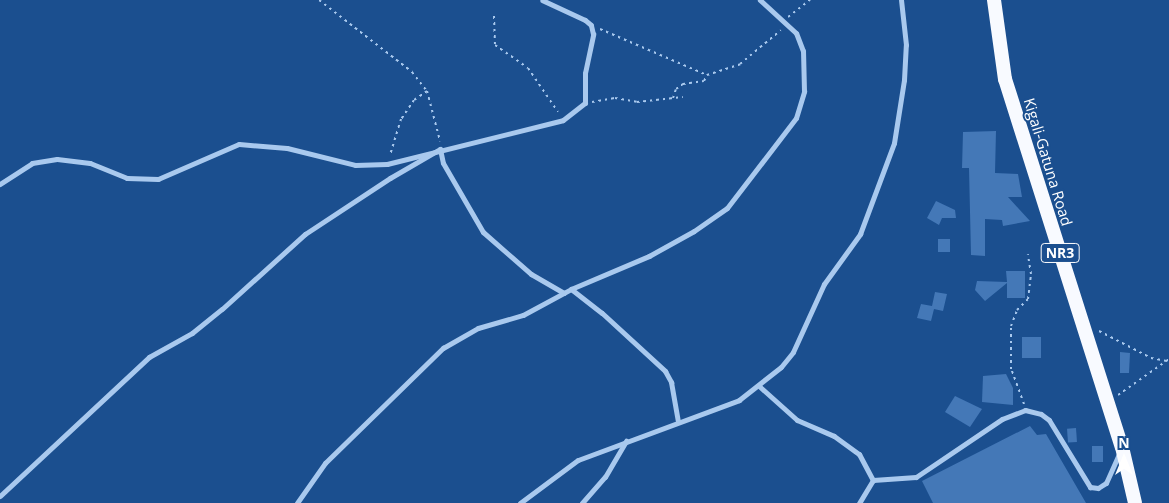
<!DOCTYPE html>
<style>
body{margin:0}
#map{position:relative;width:1169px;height:503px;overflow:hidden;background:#1b4f8f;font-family:"Open Sans",sans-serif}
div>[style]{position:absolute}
.building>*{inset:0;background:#4478b7;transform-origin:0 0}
.path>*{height:2px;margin-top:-1px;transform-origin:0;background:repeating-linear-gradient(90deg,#a9c9ee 0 2.5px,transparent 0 6.5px)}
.minor>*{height:5px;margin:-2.5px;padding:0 2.5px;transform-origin:2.5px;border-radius:2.5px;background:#a9c9ee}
.trunk>*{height:14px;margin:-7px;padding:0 7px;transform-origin:7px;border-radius:7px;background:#f8faff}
span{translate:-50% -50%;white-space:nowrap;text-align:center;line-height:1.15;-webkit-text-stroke:4px #1b4f8f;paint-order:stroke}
.shield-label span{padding:1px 4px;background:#1b4f8f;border:1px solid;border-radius:4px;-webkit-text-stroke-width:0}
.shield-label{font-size:14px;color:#fff;font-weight:700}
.street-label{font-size:15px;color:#fff}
.north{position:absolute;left:1099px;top:433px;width:50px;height:50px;-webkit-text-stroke:4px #1b4f8f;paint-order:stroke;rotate:0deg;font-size:14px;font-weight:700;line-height:20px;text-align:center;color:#fff}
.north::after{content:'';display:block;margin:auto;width:18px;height:22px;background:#fff;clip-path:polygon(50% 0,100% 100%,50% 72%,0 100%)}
</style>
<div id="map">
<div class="building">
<i style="clip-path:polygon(996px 131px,995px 173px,1018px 174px,1022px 197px,1008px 197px,1030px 221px,1003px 226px,1002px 220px,985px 219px,985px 256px,971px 255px,969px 168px,962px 168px,963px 132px)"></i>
<i style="clip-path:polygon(936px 201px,955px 210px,956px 218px,942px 218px,939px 225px,927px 218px)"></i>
<i style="left:938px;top:239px;width:12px;height:13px"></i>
<i style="clip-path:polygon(1006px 271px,1025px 271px,1025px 298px,1007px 298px,1007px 283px,985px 301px,975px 290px,977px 281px,1007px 282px)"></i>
<i style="clip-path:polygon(935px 292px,947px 294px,943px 311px,934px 309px,931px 321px,917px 318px,921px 304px,932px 306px)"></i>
<i style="left:1022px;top:337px;width:19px;height:21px"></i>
<i style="clip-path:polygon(1120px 352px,1130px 353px,1129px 373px,1120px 373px)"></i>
<i style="clip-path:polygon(1006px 374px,1013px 388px,1013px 405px,982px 402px,983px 376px)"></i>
<i style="clip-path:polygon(955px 396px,982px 409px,970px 427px,945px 412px)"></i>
<i style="clip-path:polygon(1030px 426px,1037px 435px,1046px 434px,1086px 503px,933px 503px,922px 481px)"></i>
<i style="left:1076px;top:428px;width:14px;height:9px;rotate:86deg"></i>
<i style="left:1092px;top:446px;width:11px;height:16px"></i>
</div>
<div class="path">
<i style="left:319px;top:0;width:118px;rotate:37.7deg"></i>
<i style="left:412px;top:72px;width:24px;rotate:52deg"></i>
<i style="left:427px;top:91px;width:16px;rotate:145deg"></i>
<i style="left:414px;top:100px;width:23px;rotate:124deg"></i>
<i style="left:401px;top:119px;width:38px;rotate:107deg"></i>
<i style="left:494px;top:16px;width:29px;rotate:88deg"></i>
<i style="left:495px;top:45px;width:40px;rotate:34.9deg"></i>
<i style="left:528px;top:68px;width:53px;rotate:55.7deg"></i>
<i style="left:788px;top:17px;width:28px;rotate:-38deg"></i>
<i style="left:600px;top:29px;width:116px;rotate:23.3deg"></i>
<i style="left:427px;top:91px;width:52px;rotate:75.4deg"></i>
<i style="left:673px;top:98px;width:9px;rotate:-72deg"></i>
<i style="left:676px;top:89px;width:9px;rotate:-36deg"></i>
<i style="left:683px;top:84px;width:21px;rotate:-8deg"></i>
<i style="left:704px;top:81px;width:7px;rotate:-63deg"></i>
<i style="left:707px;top:75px;width:35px;rotate:-18deg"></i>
<i style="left:740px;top:64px;width:53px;rotate:-39.7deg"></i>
<i style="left:592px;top:102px;width:23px;rotate:-10deg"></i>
<i style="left:615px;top:98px;width:22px;rotate:10deg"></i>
<i style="left:637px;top:102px;width:46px;rotate:-6.2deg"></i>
<i style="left:1099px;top:331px;width:59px;rotate:27.4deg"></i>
<i style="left:1151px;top:358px;width:16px;rotate:11deg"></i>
<i style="left:1118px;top:395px;width:62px;rotate:-35.2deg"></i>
<i style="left:1024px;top:404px;width:37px;rotate:-110deg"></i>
<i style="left:1011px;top:369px;width:43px;rotate:-90deg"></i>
<i style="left:1011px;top:326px;width:17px;rotate:-69deg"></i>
<i style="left:1017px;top:310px;width:16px;rotate:-45deg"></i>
<i style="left:1028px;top:299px;width:25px;rotate:-83deg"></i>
<i style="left:1031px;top:274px;width:20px;rotate:-99deg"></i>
</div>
<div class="minor">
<i style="left:0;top:184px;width:38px;rotate:-33deg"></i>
<i style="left:32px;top:163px;width:25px;rotate:-9deg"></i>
<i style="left:57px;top:159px;width:33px;rotate:7deg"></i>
<i style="left:90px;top:163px;width:40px;rotate:22deg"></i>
<i style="left:127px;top:178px;width:31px;rotate:2deg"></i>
<i style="left:158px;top:179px;width:88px;rotate:-23.4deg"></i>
<i style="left:239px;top:144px;width:48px;rotate:4.8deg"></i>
<i style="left:287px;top:148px;width:70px;rotate:14deg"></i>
<i style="left:355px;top:165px;width:32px;rotate:-2deg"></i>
<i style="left:387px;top:164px;width:181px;rotate:-14deg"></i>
<i style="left:563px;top:120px;width:28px;rotate:-38deg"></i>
<i style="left:585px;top:103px;width:30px;rotate:-90deg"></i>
<i style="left:585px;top:73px;width:40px;rotate:-78deg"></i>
<i style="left:593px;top:34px;width:9px;rotate:-103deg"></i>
<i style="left:591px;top:25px;width:8px;rotate:-140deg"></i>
<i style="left:585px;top:20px;width:47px;rotate:-155.1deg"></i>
<i style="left:571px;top:289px;width:39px;rotate:38deg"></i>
<i style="left:602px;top:313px;width:86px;rotate:42.6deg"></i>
<i style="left:665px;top:371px;width:13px;rotate:61deg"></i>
<i style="left:671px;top:382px;width:39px;rotate:80deg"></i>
<i style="left:759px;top:386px;width:51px;rotate:41.8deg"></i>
<i style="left:797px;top:420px;width:40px;rotate:23.4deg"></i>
<i style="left:834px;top:436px;width:31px;rotate:36deg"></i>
<i style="left:859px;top:454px;width:30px;rotate:62deg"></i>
<i style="left:873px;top:480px;width:27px;rotate:121deg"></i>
<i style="left:873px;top:480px;width:43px;rotate:-4deg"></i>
<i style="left:916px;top:477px;width:104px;rotate:-34deg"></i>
<i style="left:1002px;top:419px;width:25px;rotate:-21deg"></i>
<i style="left:1025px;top:410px;width:16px;rotate:14deg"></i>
<i style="left:1041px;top:414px;width:10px;rotate:37deg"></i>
<i style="left:1049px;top:420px;width:79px;rotate:58.5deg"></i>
<i style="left:1090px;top:487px;width:8px;rotate:7deg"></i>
<i style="left:1098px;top:488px;width:9px;rotate:-32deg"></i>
<i style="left:1106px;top:483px;width:34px;rotate:-66deg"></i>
<i style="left:0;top:496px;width:204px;rotate:-43deg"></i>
<i style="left:149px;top:357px;width:49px;rotate:-29.2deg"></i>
<i style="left:192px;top:333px;width:38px;rotate:-39deg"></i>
<i style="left:222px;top:309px;width:112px;rotate:-42.1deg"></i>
<i style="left:305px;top:234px;width:102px;rotate:-33.4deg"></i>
<i style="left:390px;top:178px;width:58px;rotate:-30.1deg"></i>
<i style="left:440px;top:149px;width:14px;rotate:78deg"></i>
<i style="left:443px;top:163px;width:80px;rotate:59.9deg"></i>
<i style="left:483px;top:232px;width:64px;rotate:41.2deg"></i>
<i style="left:531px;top:274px;width:38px;rotate:30deg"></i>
<i style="left:297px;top:503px;width:49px;rotate:-55deg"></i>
<i style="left:325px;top:463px;width:165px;rotate:-44.3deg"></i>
<i style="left:443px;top:348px;width:40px;rotate:-29.7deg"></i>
<i style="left:478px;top:328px;width:47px;rotate:-16.1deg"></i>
<i style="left:523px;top:315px;width:55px;rotate:-28.4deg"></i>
<i style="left:571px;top:289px;width:85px;rotate:-22.9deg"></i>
<i style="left:649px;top:256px;width:51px;rotate:-29.1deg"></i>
<i style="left:694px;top:231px;width:40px;rotate:-34.9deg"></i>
<i style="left:727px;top:208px;width:113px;rotate:-52.5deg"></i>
<i style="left:796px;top:118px;width:28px;rotate:-73deg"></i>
<i style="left:804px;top:91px;width:40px;rotate:-91.4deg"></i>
<i style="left:803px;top:51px;width:19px;rotate:-111deg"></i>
<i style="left:796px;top:33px;width:49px;rotate:-137.5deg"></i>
<i style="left:520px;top:503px;width:72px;rotate:-36.6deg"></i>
<i style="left:578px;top:460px;width:172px;rotate:-20.4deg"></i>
<i style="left:739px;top:400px;width:53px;rotate:-38.2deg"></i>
<i style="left:781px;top:367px;width:19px;rotate:-51deg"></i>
<i style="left:793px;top:352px;width:75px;rotate:-65.5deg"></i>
<i style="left:824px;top:284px;width:62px;rotate:-54.2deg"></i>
<i style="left:860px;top:234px;width:97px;rotate:-69.5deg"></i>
<i style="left:894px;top:143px;width:64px;rotate:-81deg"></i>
<i style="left:904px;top:80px;width:35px;rotate:-87deg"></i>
<i style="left:906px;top:45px;width:45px;rotate:-96.3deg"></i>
<i style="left:582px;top:503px;width:35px;rotate:-49deg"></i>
<i style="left:605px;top:477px;width:42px;rotate:-59.7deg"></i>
</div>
<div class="trunk">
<i style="left:994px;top:0;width:80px;rotate:82.1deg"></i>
<i style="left:1005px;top:79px;width:386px;rotate:72.4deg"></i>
<i style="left:1122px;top:447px;width:57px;rotate:76.9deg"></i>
</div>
<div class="shield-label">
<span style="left:1060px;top:253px">NR3</span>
</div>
<div class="street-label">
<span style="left:1048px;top:162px;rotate:73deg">Kigali-Gatuna Road</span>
</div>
<div class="north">N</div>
</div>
